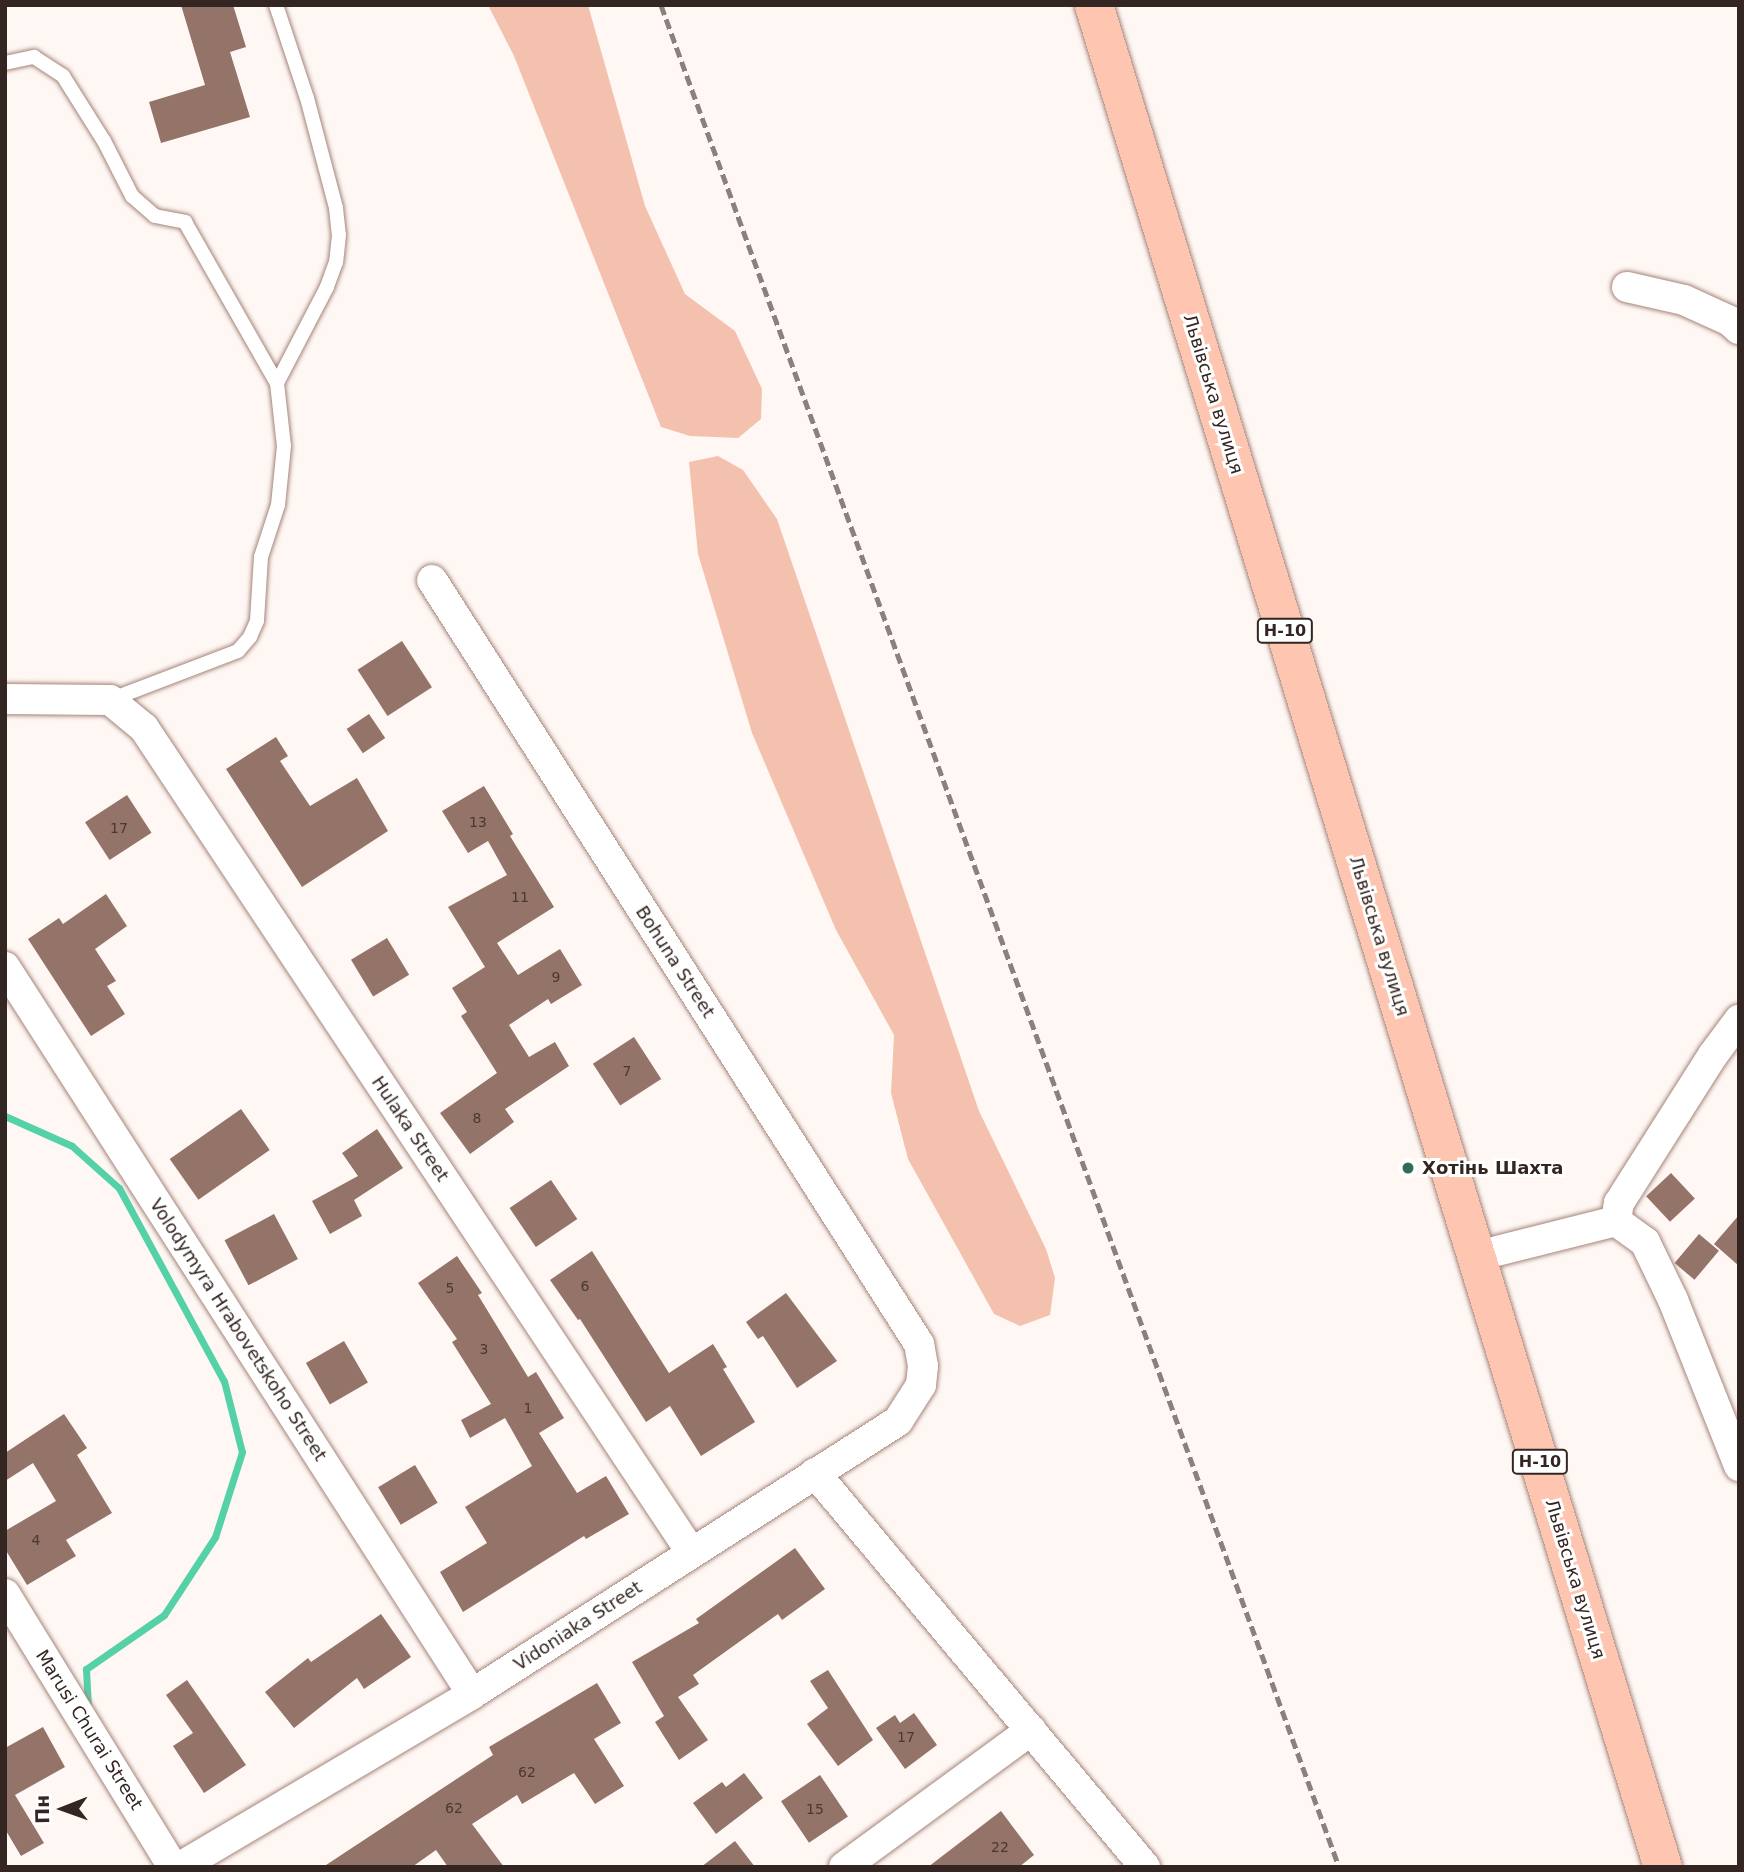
<!DOCTYPE html>
<meta charset="utf-8">
<style>
body{margin:0}
#map{position:relative;width:1744px;height:1872px;overflow:hidden;background:#fef7f4;font-family:"DejaVu Sans",sans-serif}
div>[style]{position:absolute}
.green>*{inset:0;background:#f5c1af}
.stream>*{height:7px;margin:-3.5px;padding:0 3.5px;transform-origin:3.5px;border-radius:3.5px;background:#54d1a7}
.building>*{inset:0;background:#947368;transform-origin:0 0}
.roads{filter:drop-shadow(0 0 2px #a68479) drop-shadow(0 0 2px #a68479)}
.service>*{height:14px;margin:-7px;padding:0 7px;transform-origin:7px;border-radius:7px;background:#fff}
.minor>*{height:30px;margin:-15px;padding:0 15px;transform-origin:15px;border-radius:15px;background:#fff}
.primary>*{height:38px;margin:-19px;padding:0 19px;transform-origin:19px;border-radius:19px;background:#fec5b0}
.rail>*{height:5px;margin-top:-2.5px;transform-origin:0;background:repeating-linear-gradient(90deg,#8b807d 0 10px,transparent 0 15px)}
.dots>*{width:19px;height:19px;translate:-50% -50%;box-sizing:border-box;border:4px solid #fff;border-radius:50%}
span{translate:-50% -50%;white-space:nowrap;text-align:center;line-height:1.15;-webkit-text-stroke:6px #fff;paint-order:stroke}
.number-label{font-size:14px;color:#4b3833}
.number-label span{-webkit-text-stroke-width:0}
.shield-label span{padding:2px 5px;background:#fff;border:2px solid;border-radius:5px;-webkit-text-stroke-width:0}
.shield-label{font-size:16px;color:#332521;font-weight:700}
.street-label{font-size:18px;color:#332521}
.poi-label{font-size:18px;color:#332521;font-weight:700}
.left{translate:0 -50%;text-align:left}
.frame{position:absolute;inset:0;border:7px solid #332521;pointer-events:none}
.north{position:absolute;left:28px;top:1774px;width:70px;height:70px;-webkit-text-stroke:5px #fff;paint-order:stroke;rotate:269deg;font-size:19px;font-weight:700;line-height:28px;text-align:center;color:#332521}
.north::after{content:'';display:block;margin:auto;width:24px;height:32px;background:#332521;clip-path:polygon(50% 0,100% 100%,50% 72%,0 100%)}
</style>
<div id="map">
<div class="green">
<i style="clip-path:polygon(488px 5px,588px 5px,645px 206px,685px 294px,735px 331px,762px 389px,761px 419px,738px 438px,690px 436px,661px 427px,514px 56px)"></i>
<i style="clip-path:polygon(718px 456px,743px 470px,777px 519px,979px 1111px,1046px 1249px,1055px 1278px,1050px 1315px,1020px 1326px,994px 1314px,908px 1159px,891px 1093px,894px 1035px,836px 930px,752px 733px,698px 554px,689px 462px)"></i>
</div>
<div class="stream">
<i style="left:5px;top:1116px;width:73px;rotate:24.1deg"></i>
<i style="left:72px;top:1146px;width:63px;rotate:41.8deg"></i>
<i style="left:119px;top:1188px;width:220px;rotate:61.5deg"></i>
<i style="left:224px;top:1381px;width:73px;rotate:75.8deg"></i>
<i style="left:242px;top:1452px;width:89px;rotate:107.6deg"></i>
<i style="left:215px;top:1537px;width:93px;rotate:123.2deg"></i>
<i style="left:164px;top:1615px;width:95px;rotate:145.3deg"></i>
<i style="left:86px;top:1669px;width:37px;rotate:87deg"></i>
</div>
<div class="building">
<i style="clip-path:polygon(181px 5px,233px 5px,246px 47px,230px 52px,250px 117px,161px 143px,149px 102px,205px 85px)"></i>
<i style="left:402px;top:641px;width:55px;height:53px;rotate:57deg"></i>
<i style="left:369px;top:714px;width:29px;height:27px;rotate:56deg"></i>
<i style="clip-path:polygon(276px 737px,288px 756px,280px 761px,310px 806px,357px 778px,388px 831px,302px 887px,226px 769px)"></i>
<i style="clip-path:polygon(484px 786px,513px 834px,510px 836px,554px 907px,497px 943px,518px 975px,560px 949px,582px 985px,551px 1004px,548px 999px,509px 1025px,529px 1057px,555px 1042px,569px 1066px,505px 1109px,514px 1122px,470px 1154px,440px 1113px,497px 1073px,461px 1016px,467px 1012px,452px 988px,485px 967px,448px 907px,507px 875px,488px 841px,468px 853px,442px 811px)"></i>
<i style="left:127px;top:795px;width:45px;height:50px;rotate:57deg"></i>
<i style="clip-path:polygon(106px 894px,127px 926px,95px 949px,116px 981px,107px 986px,125px 1014px,91px 1036px,28px 939px,59px 918px,63px 924px)"></i>
<i style="left:387px;top:938px;width:43px;height:42px;rotate:59deg"></i>
<i style="left:634px;top:1037px;width:50px;height:49px;rotate:57deg"></i>
<i style="left:241px;top:1109px;width:50px;height:87px;rotate:55deg"></i>
<i style="clip-path:polygon(377px 1129px,403px 1168px,354px 1200px,362px 1216px,330px 1234px,312px 1201px,358px 1176px,342px 1153px)"></i>
<i style="left:1671px;top:1173px;width:35px;height:34px;rotate:47deg"></i>
<i style="left:551px;top:1180px;width:47px;height:50px;rotate:56deg"></i>
<i style="left:274px;top:1214px;width:51px;height:56px;rotate:62deg"></i>
<i style="clip-path:polygon(1739px 1215px,1739px 1266px,1714px 1244px)"></i>
<i style="left:1699px;top:1234px;width:26px;height:38px;rotate:40deg"></i>
<i style="clip-path:polygon(592px 1251px,669px 1373px,713px 1344px,727px 1367px,723px 1369px,755px 1422px,701px 1456px,670px 1406px,646px 1422px,580px 1319px,578px 1320px,550px 1280px)"></i>
<i style="clip-path:polygon(457px 1256px,482px 1293px,478px 1295px,528px 1377px,536px 1372px,564px 1418px,539px 1433px,577px 1493px,606px 1476px,629px 1514px,586px 1539px,584px 1536px,463px 1612px,440px 1572px,487px 1543px,465px 1507px,532px 1466px,505px 1418px,470px 1438px,461px 1420px,491px 1404px,452px 1342px,457px 1339px,418px 1283px)"></i>
<i style="clip-path:polygon(786px 1293px,837px 1361px,797px 1388px,763px 1336px,758px 1339px,746px 1322px)"></i>
<i style="left:344px;top:1341px;width:48px;height:44px;rotate:60deg"></i>
<i style="clip-path:polygon(64px 1414px,87px 1448px,77px 1455px,112px 1513px,66px 1540px,76px 1556px,27px 1585px,5px 1549px,5px 1531px,56px 1501px,33px 1463px,5px 1481px,5px 1453px)"></i>
<i style="left:415px;top:1465px;width:44px;height:43px;rotate:59deg"></i>
<i style="clip-path:polygon(795px 1548px,825px 1589px,782px 1620px,778px 1614px,693px 1675px,699px 1684px,678px 1697px,708px 1740px,679px 1760px,655px 1722px,664px 1716px,632px 1662px,699px 1623px,696px 1619px)"></i>
<i style="clip-path:polygon(381px 1614px,411px 1657px,364px 1689px,357px 1678px,294px 1728px,265px 1692px,308px 1658px,311px 1662px)"></i>
<i style="clip-path:polygon(828px 1670px,873px 1740px,838px 1766px,807px 1724px,828px 1708px,810px 1681px)"></i>
<i style="clip-path:polygon(187px 1680px,246px 1765px,204px 1793px,173px 1746px,193px 1733px,166px 1695px)"></i>
<i style="clip-path:polygon(597px 1683px,621px 1723px,594px 1739px,624px 1786px,595px 1804px,574px 1773px,522px 1804px,517px 1795px,472px 1824px,504px 1867px,448px 1867px,436px 1850px,412px 1867px,323px 1867px,493px 1755px,489px 1747px)"></i>
<i style="clip-path:polygon(914px 1713px,937px 1745px,905px 1769px,876px 1728px,895px 1715px,900px 1723px)"></i>
<i style="clip-path:polygon(43px 1727px,65px 1767px,15px 1795px,44px 1843px,21px 1856px,5px 1829px,5px 1748px)"></i>
<i style="clip-path:polygon(744px 1773px,763px 1798px,716px 1834px,693px 1803px,722px 1782px,726px 1787px)"></i>
<i style="left:820px;top:1775px;width:50px;height:47px;rotate:56deg"></i>
<i style="clip-path:polygon(1001px 1811px,1034px 1855px,1019px 1867px,928px 1867px)"></i>
<i style="clip-path:polygon(735px 1841px,755px 1867px,701px 1867px)"></i>
</div>
<div class="roads">
<div class="service">
<i style="left:276px;top:5px;width:98px;rotate:71.6deg"></i>
<i style="left:307px;top:98px;width:114px;rotate:75.2deg"></i>
<i style="left:336px;top:208px;width:27px;rotate:84deg"></i>
<i style="left:339px;top:235px;width:27px;rotate:96deg"></i>
<i style="left:336px;top:262px;width:27px;rotate:110deg"></i>
<i style="left:327px;top:287px;width:108px;rotate:117.5deg"></i>
<i style="left:5px;top:63px;width:30px;rotate:-12deg"></i>
<i style="left:34px;top:57px;width:35px;rotate:33deg"></i>
<i style="left:63px;top:76px;width:77px;rotate:57.8deg"></i>
<i style="left:104px;top:141px;width:62px;rotate:63deg"></i>
<i style="left:132px;top:196px;width:30px;rotate:41deg"></i>
<i style="left:155px;top:216px;width:31px;rotate:11deg"></i>
<i style="left:185px;top:222px;width:185px;rotate:60.3deg"></i>
<i style="left:277px;top:383px;width:63px;rotate:83.7deg"></i>
<i style="left:284px;top:446px;width:59px;rotate:95.8deg"></i>
<i style="left:278px;top:505px;width:55px;rotate:108.1deg"></i>
<i style="left:261px;top:557px;width:64px;rotate:93.6deg"></i>
<i style="left:257px;top:621px;width:17px;rotate:114deg"></i>
<i style="left:250px;top:637px;width:18px;rotate:131deg"></i>
<i style="left:238px;top:651px;width:137px;rotate:159.1deg"></i>
</div>
<div class="minor">
<i style="left:1627px;top:287px;width:58px;rotate:12.8deg"></i>
<i style="left:1684px;top:300px;width:51px;rotate:24.5deg"></i>
<i style="left:1730px;top:321px;width:12px;rotate:42deg"></i>
<i style="left:5px;top:699px;width:105px;rotate:0.5deg"></i>
<i style="left:110px;top:700px;width:44px;rotate:39.5deg"></i>
<i style="left:144px;top:728px;width:989px;rotate:56.42deg"></i>
<i style="left:5px;top:967px;width:864px;rotate:57.28deg"></i>
<i style="left:1616px;top:1221px;width:18px;rotate:-81deg"></i>
<i style="left:1619px;top:1203px;width:175px;rotate:-57.6deg"></i>
<i style="left:1713px;top:1055px;width:44px;rotate:-53.4deg"></i>
<i style="left:1477px;top:1256px;width:143px;rotate:-14.1deg"></i>
<i style="left:1616px;top:1221px;width:36px;rotate:36deg"></i>
<i style="left:1645px;top:1242px;width:64px;rotate:64.2deg"></i>
<i style="left:1673px;top:1300px;width:179px;rotate:68.3deg"></i>
<i style="left:815px;top:1473px;width:514px;rotate:50.05deg"></i>
<i style="left:5px;top:1594px;width:321px;rotate:58.4deg"></i>
<i style="left:180px;top:1867px;width:339px;rotate:-30.6deg"></i>
<i style="left:472px;top:1694px;width:506px;rotate:-32.65deg"></i>
<i style="left:898px;top:1421px;width:43px;rotate:-57.4deg"></i>
<i style="left:921px;top:1385px;width:19px;rotate:-84deg"></i>
<i style="left:923px;top:1366px;width:22px;rotate:-100deg"></i>
<i style="left:919px;top:1344px;width:906px;rotate:-122.51deg"></i>
<i style="left:844px;top:1867px;width:232px;rotate:-36.2deg"></i>
</div>
<div class="primary">
<i style="left:1094px;top:5px;width:1947px;rotate:73.01deg"></i>
</div>
</div>
<div class="rail">
<i style="left:661px;top:5px;width:1982px;rotate:69.99deg"></i>
</div>
<div class="dots">
<i style="left:1408px;top:1168px;background:#306d58"></i>
</div>
<div class="number-label">
<span style="left:478px;top:822px">13</span>
<span style="left:119px;top:828px">17</span>
<span style="left:520px;top:897px">11</span>
<span style="left:556px;top:977px">9</span>
<span style="left:627px;top:1071px">7</span>
<span style="left:477px;top:1118px">8</span>
<span style="left:585px;top:1286px">6</span>
<span style="left:450px;top:1288px">5</span>
<span style="left:484px;top:1349px">3</span>
<span style="left:528px;top:1408px">1</span>
<span style="left:36px;top:1540px">4</span>
<span style="left:906px;top:1737px">17</span>
<span style="left:527px;top:1772px">62</span>
<span style="left:454px;top:1808px">62</span>
<span style="left:815px;top:1809px">15</span>
<span style="left:1000px;top:1847px">22</span>
</div>
<div class="shield-label">
<span style="left:1285px;top:631px">Н-10</span>
<span style="left:1540px;top:1462px">Н-10</span>
</div>
<div class="street-label">
<span style="left:1213px;top:394px;rotate:73deg">Львівська вулиця</span>
<span style="left:1379px;top:936px;rotate:73deg">Львівська вулиця</span>
<span style="left:675px;top:962px;rotate:57deg">Bohuna Street</span>
<span style="left:410px;top:1129px;rotate:56deg">Hulaka Street</span>
<span style="left:238px;top:1330px;rotate:57deg">Volodymyra Hrabovetskoho Street</span>
<span style="left:1575px;top:1579px;rotate:73deg">Львівська вулиця</span>
<span style="left:578px;top:1626px;rotate:-33deg">Vidoniaka Street</span>
<span style="left:89px;top:1730px;rotate:58deg">Marusi Churai Street</span>
</div>
<div class="poi-label">
<span class="left" style="left:1422px;top:1168px">Хотінь Шахта</span>
</div>
<div class="frame"></div>
<div class="north">Пн</div>
</div>
